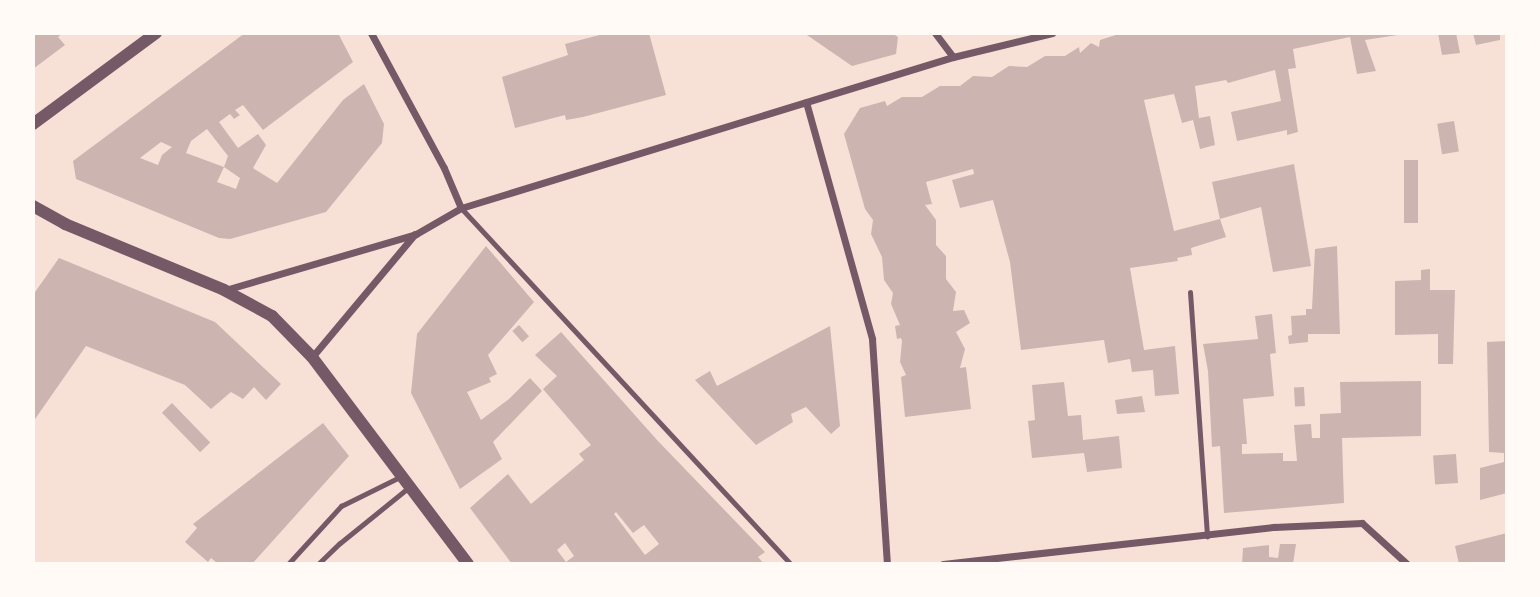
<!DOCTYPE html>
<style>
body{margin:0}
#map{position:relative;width:1540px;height:597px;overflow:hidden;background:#f7e1d7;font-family:"Varela Round",sans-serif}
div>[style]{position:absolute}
.building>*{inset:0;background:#ccb4b1;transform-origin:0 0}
.service>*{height:5px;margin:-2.5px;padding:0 2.5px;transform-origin:2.5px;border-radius:2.5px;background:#755966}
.minor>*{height:7px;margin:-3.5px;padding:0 3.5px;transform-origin:3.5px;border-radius:3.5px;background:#755966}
.tertiary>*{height:12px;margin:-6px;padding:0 6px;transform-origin:6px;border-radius:6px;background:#755966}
span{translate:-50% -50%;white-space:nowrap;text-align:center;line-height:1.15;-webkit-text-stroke:7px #fffaf5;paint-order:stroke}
.frame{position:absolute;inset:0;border:35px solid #fffaf5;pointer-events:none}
</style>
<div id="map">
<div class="building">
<i style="clip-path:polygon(33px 33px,63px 33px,58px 37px,65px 45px,33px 69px)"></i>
<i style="clip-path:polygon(evenodd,245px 33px,338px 33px,353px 62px,263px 130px,243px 105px,235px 110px,240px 115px,234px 119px,230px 114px,219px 122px,238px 148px,258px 134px,266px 145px,253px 168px,277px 183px,343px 100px,364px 84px,384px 124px,382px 143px,326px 212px,230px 239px,219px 238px,76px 179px,73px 161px,245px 33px,207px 129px,228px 156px,224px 167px,240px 178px,236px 189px,217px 182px,224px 167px,186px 153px,191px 141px,207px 129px,245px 33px,161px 142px,172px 147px,162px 155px,158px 165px,140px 158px,161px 142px)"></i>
<i style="clip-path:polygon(607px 33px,649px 33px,666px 95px,583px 117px,566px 120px,565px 115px,515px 128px,502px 77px,568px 55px,565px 44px)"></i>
<i style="clip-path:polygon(804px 33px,892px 33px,898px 37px,896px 54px,852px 66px)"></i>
<i style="clip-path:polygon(1122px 33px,1398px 35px,1365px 40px,1376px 71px,1357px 74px,1350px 37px,1293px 49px,1296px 68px,1288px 69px,1298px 132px,1287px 135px,1287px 130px,1237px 141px,1231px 112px,1281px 101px,1275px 70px,1228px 83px,1226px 80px,1195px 86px,1199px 118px,1210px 116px,1215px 145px,1200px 149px,1193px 120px,1182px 123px,1174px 94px,1144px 100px,1174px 231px,1220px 219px,1226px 237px,1191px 248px,1192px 255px,1177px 258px,1178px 261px,1130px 268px,1144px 350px,1175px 346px,1179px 394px,1155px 396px,1153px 370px,1132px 372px,1130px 359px,1108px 363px,1104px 340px,1021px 350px,1010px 262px,993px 200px,960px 208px,952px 180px,974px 174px,973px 169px,926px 182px,932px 204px,925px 205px,936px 220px,936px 245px,946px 256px,946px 279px,956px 292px,953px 311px,964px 310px,970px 323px,956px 332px,965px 349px,960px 368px,966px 367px,971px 409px,905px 417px,901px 377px,906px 375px,900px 362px,902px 341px,901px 338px,897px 339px,895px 326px,900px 325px,891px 304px,893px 293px,884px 280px,882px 257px,871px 234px,873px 220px,865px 209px,844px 134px,860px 108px,885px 101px,887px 106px,902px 97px,922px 97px,940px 86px,960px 86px,973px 76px,992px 77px,1009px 66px,1027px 67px,1045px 56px,1065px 56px,1079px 47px,1080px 53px,1091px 43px,1099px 47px,1100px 40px)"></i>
<i style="clip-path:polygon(1438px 33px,1456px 33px,1460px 53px,1442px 55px)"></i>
<i style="clip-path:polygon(1473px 33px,1500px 33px,1500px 40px,1476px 45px)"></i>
<i style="left:1454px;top:121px;width:31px;height:17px;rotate:81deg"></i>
<i style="left:1404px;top:160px;width:14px;height:63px"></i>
<i style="clip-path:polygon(1294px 164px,1311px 266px,1273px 272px,1261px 207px,1220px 219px,1212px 182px)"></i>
<i style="clip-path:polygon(486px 246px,534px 302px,488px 355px,497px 374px,489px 378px,491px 382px,467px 392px,481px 420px,509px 399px,530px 378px,542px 391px,493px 442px,502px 459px,460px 489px,411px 393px,417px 334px)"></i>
<i style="clip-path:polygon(1337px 246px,1340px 334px,1308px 334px,1308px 342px,1289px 344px,1288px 336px,1292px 335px,1291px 316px,1306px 315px,1306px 309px,1312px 309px,1315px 249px)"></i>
<i style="clip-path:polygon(59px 258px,215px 322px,281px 384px,266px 400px,254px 387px,243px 399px,231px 392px,211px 409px,185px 385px,86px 346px,33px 422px,33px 295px)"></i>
<i style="clip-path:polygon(1430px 269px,1430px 290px,1455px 290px,1453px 364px,1438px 364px,1438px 334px,1395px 335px,1395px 281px,1421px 280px,1421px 270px)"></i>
<i style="clip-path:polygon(1272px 314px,1276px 353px,1270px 354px,1274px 396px,1243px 399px,1247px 444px,1242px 444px,1242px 454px,1283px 453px,1283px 461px,1297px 461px,1294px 425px,1311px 424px,1312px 438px,1320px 438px,1320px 414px,1341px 413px,1340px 382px,1421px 381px,1421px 436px,1342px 438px,1344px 503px,1224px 513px,1220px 446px,1212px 447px,1208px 371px,1203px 344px,1258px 339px,1255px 316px)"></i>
<i style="left:519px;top:325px;width:15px;height:9px;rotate:48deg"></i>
<i style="clip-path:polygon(830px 326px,840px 426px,831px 434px,806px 407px,791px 414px,793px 422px,756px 445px,695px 380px,710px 371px,717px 386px)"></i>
<i style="clip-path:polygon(evenodd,561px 332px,657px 440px,765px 552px,758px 557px,764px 564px,512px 564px,470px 508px,508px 474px,531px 504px,584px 460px,579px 454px,591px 445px,543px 389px,557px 376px,535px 355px,561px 332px,616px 512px,633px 533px,644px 525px,659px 544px,645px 555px,614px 514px,616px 512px,561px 332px,565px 543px,574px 556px,566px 562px,557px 550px,565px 543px)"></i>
<i style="clip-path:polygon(1507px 341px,1507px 493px,1480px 500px,1480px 468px,1504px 462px,1504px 453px,1489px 452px,1487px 342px)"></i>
<i style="clip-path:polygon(1064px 382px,1068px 416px,1081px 415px,1083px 440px,1119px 436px,1122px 468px,1087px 472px,1084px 453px,1032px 458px,1028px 421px,1035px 420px,1032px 385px)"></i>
<i style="left:1304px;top:387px;width:19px;height:10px;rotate:87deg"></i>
<i style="clip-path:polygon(1142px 396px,1145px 412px,1117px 414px,1115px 400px)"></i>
<i style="left:172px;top:403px;width:55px;height:14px;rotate:46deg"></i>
<i style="clip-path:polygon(323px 423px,349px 456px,252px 564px,218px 564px,211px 558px,208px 562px,185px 542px,197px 528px,193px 524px)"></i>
<i style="left:1456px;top:454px;width:29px;height:23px;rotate:86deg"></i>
<i style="clip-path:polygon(1507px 533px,1507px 564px,1459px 564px,1455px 546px)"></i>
<i style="clip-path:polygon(1280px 544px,1296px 544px,1293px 564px,1242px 564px,1243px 548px,1269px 545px,1269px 557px,1278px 558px)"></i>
</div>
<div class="service">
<i style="left:461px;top:208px;width:485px;rotate:47.2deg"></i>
<i style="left:1190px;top:292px;width:245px;rotate:86deg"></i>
<i style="left:288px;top:564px;width:79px;rotate:-47.6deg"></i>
<i style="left:341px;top:506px;width:66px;rotate:-26.2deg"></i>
<i style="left:318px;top:564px;width:30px;rotate:-44deg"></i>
<i style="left:340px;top:543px;width:87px;rotate:-39deg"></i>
</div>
<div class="minor">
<i style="left:371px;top:33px;width:153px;rotate:61.6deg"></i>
<i style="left:444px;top:168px;width:43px;rotate:67deg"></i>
<i style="left:935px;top:33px;width:30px;rotate:53deg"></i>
<i style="left:806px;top:102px;width:246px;rotate:74.4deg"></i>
<i style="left:872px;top:339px;width:225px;rotate:86.2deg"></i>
<i style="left:225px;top:290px;width:199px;rotate:-16.3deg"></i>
<i style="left:416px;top:234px;width:52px;rotate:-30deg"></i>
<i style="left:461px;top:208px;width:515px;rotate:-17.06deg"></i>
<i style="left:953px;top:57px;width:102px;rotate:-13.6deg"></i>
<i style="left:312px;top:357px;width:160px;rotate:-50.1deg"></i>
<i style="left:943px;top:564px;width:333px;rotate:-6.4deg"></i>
<i style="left:1274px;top:527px;width:88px;rotate:-2.6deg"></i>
<i style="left:1362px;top:523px;width:61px;rotate:42.3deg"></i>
</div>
<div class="tertiary">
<i style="left:33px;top:124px;width:153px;rotate:-36.5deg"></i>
<i style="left:33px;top:206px;width:37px;rotate:29deg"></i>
<i style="left:65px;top:224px;width:172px;rotate:22.5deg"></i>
<i style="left:224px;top:290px;width:55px;rotate:28.4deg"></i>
<i style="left:272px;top:316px;width:57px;rotate:45.7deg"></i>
<i style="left:312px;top:357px;width:259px;rotate:53deg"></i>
</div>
<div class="frame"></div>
</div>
